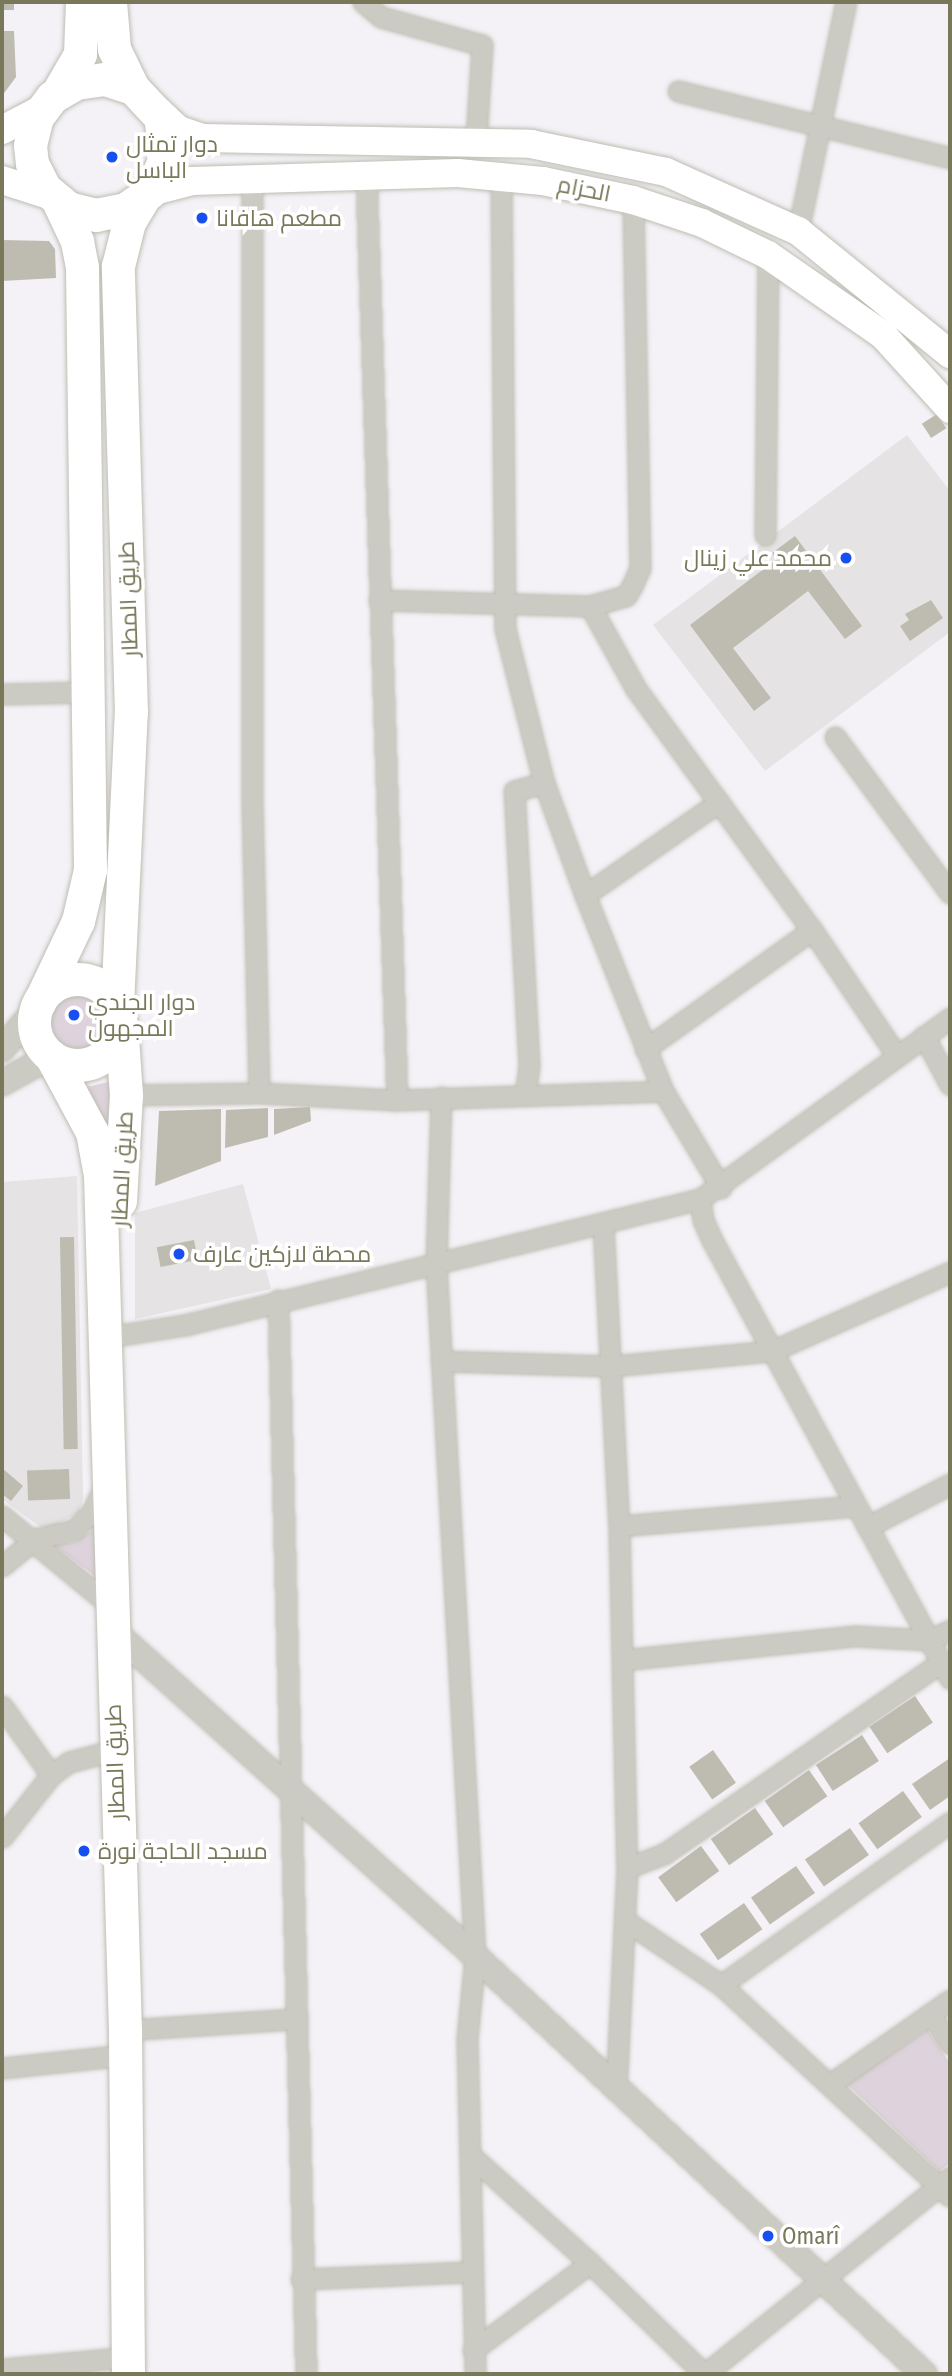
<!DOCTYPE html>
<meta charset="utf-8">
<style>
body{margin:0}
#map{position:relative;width:952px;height:2376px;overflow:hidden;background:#f4f2f6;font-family:"Fira Sans Condensed",Cairo,sans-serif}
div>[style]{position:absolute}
.built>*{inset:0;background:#e5e3e4}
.green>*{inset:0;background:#ded3dc}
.round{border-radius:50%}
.building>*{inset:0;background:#bebcb0;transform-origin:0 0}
.roads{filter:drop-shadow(0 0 2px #bebdb2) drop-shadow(0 0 2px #bebdb2)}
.minor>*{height:19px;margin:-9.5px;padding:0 9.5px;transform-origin:9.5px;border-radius:9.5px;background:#cbcac3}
.tertiary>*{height:24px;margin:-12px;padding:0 12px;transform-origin:12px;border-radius:12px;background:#cbcac3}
.secondary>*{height:28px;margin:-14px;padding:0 14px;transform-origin:14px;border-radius:14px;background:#fff}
.trunk>*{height:33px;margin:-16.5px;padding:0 16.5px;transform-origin:16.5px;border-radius:16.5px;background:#fff}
.trunk>.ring{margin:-16.5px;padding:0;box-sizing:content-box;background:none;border:33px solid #fff;border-radius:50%}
.dots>*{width:19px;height:19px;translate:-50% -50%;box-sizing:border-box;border:4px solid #fff;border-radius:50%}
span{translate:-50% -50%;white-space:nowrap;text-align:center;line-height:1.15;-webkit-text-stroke:7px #fff;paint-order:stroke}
.poi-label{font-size:23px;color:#7a785a}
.left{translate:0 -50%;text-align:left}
.right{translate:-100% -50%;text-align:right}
.street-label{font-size:23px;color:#7a785a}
.frame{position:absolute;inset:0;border:4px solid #7a785a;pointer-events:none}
</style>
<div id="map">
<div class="built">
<i style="clip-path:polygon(907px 435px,950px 491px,950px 632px,765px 771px,653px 625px)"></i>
<i style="clip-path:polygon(77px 1176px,83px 1499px,79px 1512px,51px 1528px,39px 1526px,2px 1499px,2px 1182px)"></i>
<i style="clip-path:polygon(243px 1184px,271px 1289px,135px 1319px,135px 1213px)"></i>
</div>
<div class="green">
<i class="round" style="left:48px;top:995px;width:56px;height:56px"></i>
<i style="clip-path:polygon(112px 1081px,111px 1151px,83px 1088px)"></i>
<i style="clip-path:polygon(94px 1529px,96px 1577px,54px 1545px,75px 1542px)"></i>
<i style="clip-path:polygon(927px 2030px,950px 2063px,950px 2163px,939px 2171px,847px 2084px)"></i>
</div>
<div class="building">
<i style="left:2px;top:2px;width:12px;height:8px"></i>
<i style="clip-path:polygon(2px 31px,14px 31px,16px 77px,2px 96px)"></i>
<i style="clip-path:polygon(2px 240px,49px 241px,55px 249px,56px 278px,2px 281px)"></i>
<i style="left:937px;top:414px;width:17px;height:18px;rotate:57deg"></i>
<i style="clip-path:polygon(795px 536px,862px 626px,845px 639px,808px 591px,733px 648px,771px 698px,754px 711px,690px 625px,777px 559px,772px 553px)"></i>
<i style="clip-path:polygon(931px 600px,943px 618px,910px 641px,900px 626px,909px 620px,905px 614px)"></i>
<i style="clip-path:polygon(310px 1107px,311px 1121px,274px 1135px,274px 1109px)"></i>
<i style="clip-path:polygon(268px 1108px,268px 1137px,225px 1148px,226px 1110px)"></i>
<i style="clip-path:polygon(221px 1109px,221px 1161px,155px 1186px,159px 1111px)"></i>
<i style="left:74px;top:1237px;width:212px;height:14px;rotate:89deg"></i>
<i style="left:194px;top:1240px;width:20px;height:38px;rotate:79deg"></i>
<i style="clip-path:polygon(2px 1468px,23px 1486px,11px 1501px,2px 1494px)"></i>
<i style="left:69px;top:1469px;width:30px;height:42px;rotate:88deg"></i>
<i style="left:915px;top:1696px;width:32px;height:55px;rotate:56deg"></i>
<i style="left:862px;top:1735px;width:31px;height:55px;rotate:57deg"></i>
<i style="left:713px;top:1750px;width:40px;height:29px;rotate:55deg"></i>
<i style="clip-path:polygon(950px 1758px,950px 1796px,930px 1810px,912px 1784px)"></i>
<i style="left:809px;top:1770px;width:32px;height:54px;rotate:55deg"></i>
<i style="left:903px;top:1791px;width:32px;height:55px;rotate:54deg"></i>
<i style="left:755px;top:1808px;width:32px;height:54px;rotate:55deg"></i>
<i style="left:850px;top:1828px;width:33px;height:55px;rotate:55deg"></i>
<i style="left:701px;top:1846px;width:31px;height:53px;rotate:54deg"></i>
<i style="left:796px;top:1866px;width:33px;height:55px;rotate:55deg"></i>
<i style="left:744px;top:1903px;width:32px;height:54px;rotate:55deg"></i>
</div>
<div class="roads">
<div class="minor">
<i style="left:363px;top:2px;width:23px;rotate:40deg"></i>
<i style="left:381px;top:17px;width:105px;rotate:15.5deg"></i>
<i style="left:482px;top:45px;width:95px;rotate:93.6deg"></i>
<i style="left:678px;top:91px;width:280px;rotate:13.8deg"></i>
<i style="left:366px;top:174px;width:927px;rotate:88.08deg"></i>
<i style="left:501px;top:176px;width:453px;rotate:89.5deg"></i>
<i style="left:505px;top:629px;width:159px;rotate:75.8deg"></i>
<i style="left:544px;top:783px;width:119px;rotate:69.9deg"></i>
<i style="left:585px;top:895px;width:211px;rotate:68.3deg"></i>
<i style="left:663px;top:1091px;width:113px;rotate:59.1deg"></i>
<i style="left:252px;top:179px;width:624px;rotate:90deg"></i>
<i style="left:252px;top:803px;width:290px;rotate:88.6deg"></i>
<i style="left:798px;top:231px;width:234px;rotate:-78.2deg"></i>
<i style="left:765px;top:535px;width:280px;rotate:-89.4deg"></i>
<i style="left:379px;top:600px;width:211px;rotate:1.6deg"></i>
<i style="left:590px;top:606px;width:37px;rotate:-16deg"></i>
<i style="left:626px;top:596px;width:12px;rotate:-59deg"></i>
<i style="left:632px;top:586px;width:20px;rotate:-66deg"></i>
<i style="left:640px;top:568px;width:368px;rotate:-91.1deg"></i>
<i style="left:590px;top:606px;width:95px;rotate:61deg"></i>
<i style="left:636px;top:689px;width:298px;rotate:53.9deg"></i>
<i style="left:812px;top:930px;width:152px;rotate:56deg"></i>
<i style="left:2px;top:694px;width:87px;rotate:-1.3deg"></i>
<i style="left:835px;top:737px;width:194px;rotate:53.6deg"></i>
<i style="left:585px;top:895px;width:163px;rotate:-34.8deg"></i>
<i style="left:924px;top:1036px;width:55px;rotate:62deg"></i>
<i style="left:645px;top:1049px;width:205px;rotate:-35.5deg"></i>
<i style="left:126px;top:1095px;width:133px;rotate:-0.9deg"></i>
<i style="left:259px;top:1093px;width:138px;rotate:2.9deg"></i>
<i style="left:397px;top:1100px;width:266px;rotate:-1.9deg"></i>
<i style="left:525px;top:1095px;width:30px;rotate:-82deg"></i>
<i style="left:529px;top:1065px;width:274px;rotate:-93.1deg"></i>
<i style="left:514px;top:791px;width:31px;rotate:-15deg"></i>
<i style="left:441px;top:1097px;width:166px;rotate:91.7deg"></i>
<i style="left:436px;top:1263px;width:695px;rotate:86.78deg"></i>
<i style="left:475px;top:1957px;width:82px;rotate:95.6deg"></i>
<i style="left:467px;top:2039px;width:335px;rotate:88.6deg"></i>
<i style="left:700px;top:1199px;width:21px;rotate:82deg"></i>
<i style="left:703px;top:1220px;width:22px;rotate:66deg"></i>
<i style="left:712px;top:1240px;width:499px;rotate:61.5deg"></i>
<i style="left:603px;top:1224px;width:302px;rotate:87deg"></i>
<i style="left:619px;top:1526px;width:342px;rotate:88.7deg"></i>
<i style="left:627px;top:1868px;width:221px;rotate:92.8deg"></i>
<i style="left:278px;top:1300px;width:1074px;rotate:88.51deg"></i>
<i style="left:108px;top:1337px;width:78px;rotate:-8.9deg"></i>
<i style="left:185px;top:1325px;width:530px;rotate:-13.75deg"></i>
<i style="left:700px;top:1199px;width:309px;rotate:-35.9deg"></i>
<i style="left:441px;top:1361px;width:171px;rotate:1.7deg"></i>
<i style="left:612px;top:1366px;width:161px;rotate:-5.4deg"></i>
<i style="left:772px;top:1351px;width:195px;rotate:-23.9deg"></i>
<i style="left:2px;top:1516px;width:140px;rotate:39.5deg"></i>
<i style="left:619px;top:1526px;width:238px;rotate:-4.8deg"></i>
<i style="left:867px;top:1527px;width:93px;rotate:-27.4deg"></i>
<i style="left:2px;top:1566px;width:43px;rotate:-39.3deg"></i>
<i style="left:35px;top:1539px;width:40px;rotate:-13deg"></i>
<i style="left:74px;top:1530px;width:25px;rotate:-45deg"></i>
<i style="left:92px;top:1512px;width:26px;rotate:-65deg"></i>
<i style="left:622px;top:1660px;width:235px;rotate:-5.9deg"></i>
<i style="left:856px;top:1636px;width:73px;rotate:3.1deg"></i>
<i style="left:929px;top:1640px;width:23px;rotate:-25deg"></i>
<i style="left:2px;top:1706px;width:85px;rotate:54.6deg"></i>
<i style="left:2px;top:1837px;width:79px;rotate:-51.7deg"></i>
<i style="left:51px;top:1775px;width:22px;rotate:-36deg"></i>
<i style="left:69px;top:1762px;width:48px;rotate:-14.6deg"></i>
<i style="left:627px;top:1868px;width:40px;rotate:-21deg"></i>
<i style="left:664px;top:1854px;width:337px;rotate:-34.7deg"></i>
<i style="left:627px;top:1922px;width:113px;rotate:33.8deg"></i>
<i style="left:721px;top:1985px;width:311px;rotate:42.7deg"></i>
<i style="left:721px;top:1985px;width:281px;rotate:-35.4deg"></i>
<i style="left:930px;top:2014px;width:36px;rotate:56deg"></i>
<i style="left:125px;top:2030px;width:172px;rotate:-3.7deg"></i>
<i style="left:2px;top:2068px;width:124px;rotate:-6deg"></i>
<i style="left:830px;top:2084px;width:146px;rotate:-35deg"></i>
<i style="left:470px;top:2155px;width:161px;rotate:42deg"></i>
<i style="left:590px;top:2263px;width:159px;rotate:44.2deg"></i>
<i style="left:301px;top:2279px;width:169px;rotate:-2.4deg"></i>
<i style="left:473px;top:2350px;width:146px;rotate:-36.6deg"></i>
<i style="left:2px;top:2369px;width:127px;rotate:-5.4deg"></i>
<i style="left:705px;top:2374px;width:314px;rotate:-38.8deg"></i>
</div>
<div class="tertiary">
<i style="left:2px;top:1049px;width:52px;rotate:-49.6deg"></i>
<i style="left:2px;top:1083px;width:56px;rotate:-28.9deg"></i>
<i style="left:110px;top:1628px;width:472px;rotate:41.9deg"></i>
<i style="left:461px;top:1943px;width:633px;rotate:42.95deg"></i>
</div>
<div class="secondary">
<i style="left:155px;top:108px;width:33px;rotate:43deg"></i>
<i style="left:179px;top:130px;width:24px;rotate:19deg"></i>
<i style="left:202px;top:138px;width:329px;rotate:1deg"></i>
<i style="left:531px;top:144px;width:138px;rotate:11.7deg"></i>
<i style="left:666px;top:172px;width:145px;rotate:24.1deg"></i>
<i style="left:798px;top:231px;width:196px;rotate:39deg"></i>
<i style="left:2px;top:130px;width:45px;rotate:-27.7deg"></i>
<i style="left:2px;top:180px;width:52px;rotate:17.7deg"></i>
<i style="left:150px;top:192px;width:43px;rotate:-14.7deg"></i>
<i style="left:192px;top:181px;width:266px;rotate:-1.7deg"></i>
<i style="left:458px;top:173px;width:85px;rotate:5.4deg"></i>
<i style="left:543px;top:181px;width:92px;rotate:11.9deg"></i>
<i style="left:633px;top:200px;width:73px;rotate:18.4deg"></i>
<i style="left:702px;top:223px;width:73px;rotate:25.9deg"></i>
<i style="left:768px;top:255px;width:140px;rotate:34.8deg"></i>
<i style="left:883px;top:335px;width:100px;rotate:47.8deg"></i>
</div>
<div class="trunk">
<i style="left:110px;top:2px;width:47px;rotate:85.1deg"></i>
<i style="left:114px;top:49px;width:43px;rotate:64deg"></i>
<i style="left:133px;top:88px;width:40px;rotate:47deg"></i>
<i style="left:160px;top:117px;width:39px;rotate:81deg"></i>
<i style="left:166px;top:156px;width:39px;rotate:114deg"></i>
<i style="left:150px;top:192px;width:29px;rotate:145deg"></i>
<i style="left:126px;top:209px;width:31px;rotate:169deg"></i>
<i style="left:96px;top:215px;width:29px;rotate:-166deg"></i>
<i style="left:68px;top:208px;width:30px;rotate:-140deg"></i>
<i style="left:45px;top:189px;width:28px;rotate:-117deg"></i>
<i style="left:32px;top:164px;width:19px;rotate:-96deg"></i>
<i style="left:30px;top:145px;width:29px;rotate:-76deg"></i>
<i style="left:37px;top:117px;width:25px;rotate:-53deg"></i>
<i style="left:52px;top:97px;width:28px;rotate:-30deg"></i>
<i style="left:76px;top:83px;width:29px;rotate:-8deg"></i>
<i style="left:105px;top:79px;width:29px;rotate:18deg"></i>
<i style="left:58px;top:92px;width:44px;rotate:-59.9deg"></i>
<i style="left:80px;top:54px;width:52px;rotate:-87.8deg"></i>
<i class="ring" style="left:34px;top:979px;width:53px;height:53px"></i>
<i style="left:39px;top:1003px;width:91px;rotate:-64.6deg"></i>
<i style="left:78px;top:921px;width:52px;rotate:-76.8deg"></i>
<i style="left:90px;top:870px;width:603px;rotate:-90.76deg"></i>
<i style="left:82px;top:267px;width:26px;rotate:-101deg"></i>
<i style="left:77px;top:241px;width:42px;rotate:-115.3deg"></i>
<i style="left:117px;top:1005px;width:293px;rotate:-87.3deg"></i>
<i style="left:131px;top:712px;width:446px;rotate:-91.7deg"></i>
<i style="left:118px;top:266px;width:45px;rotate:-76deg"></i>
<i style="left:129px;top:222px;width:27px;rotate:-59deg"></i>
<i style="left:51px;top:1056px;width:86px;rotate:61.7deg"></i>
<i style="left:92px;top:1132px;width:44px;rotate:79.5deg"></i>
<i style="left:100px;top:1175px;width:855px;rotate:88.33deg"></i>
<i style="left:125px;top:2030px;width:344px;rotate:89.5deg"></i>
<i style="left:120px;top:1201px;width:106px;rotate:-86.8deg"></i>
<i style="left:126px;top:1095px;width:71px;rotate:-94deg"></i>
</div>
</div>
<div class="dots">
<i style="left:112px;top:157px;background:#174ff1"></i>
<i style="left:202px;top:218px;background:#174ff1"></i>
<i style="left:846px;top:558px;background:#174ff1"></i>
<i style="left:74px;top:1015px;background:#174ff1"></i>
<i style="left:179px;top:1254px;background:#174ff1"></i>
<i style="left:84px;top:1851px;background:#174ff1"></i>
<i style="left:768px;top:2236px;background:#174ff1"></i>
</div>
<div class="poi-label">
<span class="left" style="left:126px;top:157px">دوار تمثال<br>الباسل</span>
<span class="left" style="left:216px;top:218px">مطعم هافانا</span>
<span class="right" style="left:832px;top:558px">محمد علي زينال</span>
<span class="left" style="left:88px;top:1015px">دوار الجندي<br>المجهول</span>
<span class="left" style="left:193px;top:1254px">محطة لازكين عارف</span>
<span class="left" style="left:98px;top:1851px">مسجد الحاجة نورة</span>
<span class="left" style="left:782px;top:2236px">Omarî</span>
</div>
<div class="street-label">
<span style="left:584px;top:189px;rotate:11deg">الحزام</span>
<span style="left:128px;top:599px;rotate:-92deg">طريق المطار</span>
<span style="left:122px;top:1169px;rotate:-87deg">طريق المطار</span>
<span style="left:115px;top:1762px;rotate:-92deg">طريق المطار</span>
</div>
<div class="frame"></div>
</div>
